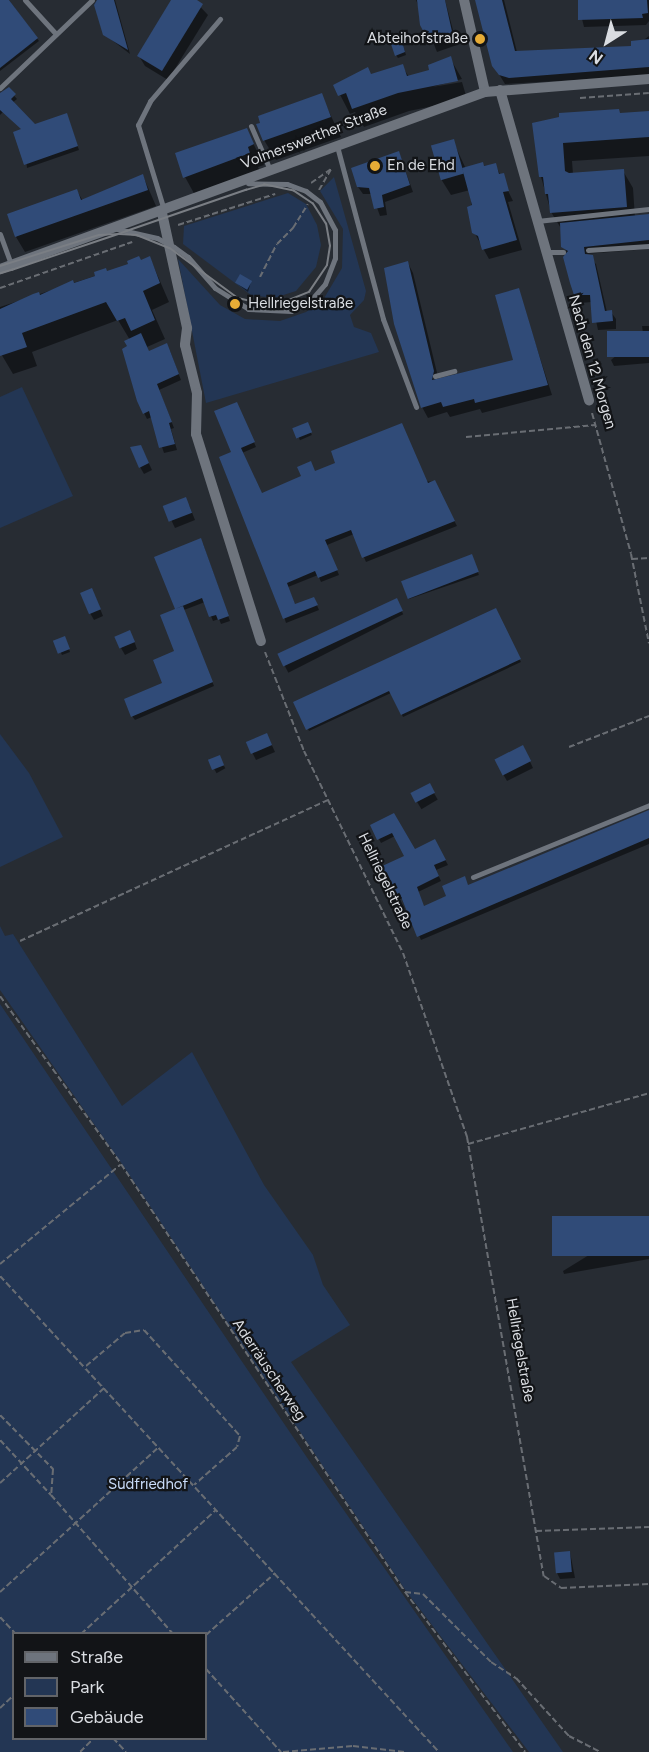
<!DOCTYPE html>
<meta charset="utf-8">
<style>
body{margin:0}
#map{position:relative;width:649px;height:1752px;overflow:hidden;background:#272c33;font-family:Figtree,sans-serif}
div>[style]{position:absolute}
.green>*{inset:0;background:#233654}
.shadow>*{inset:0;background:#0007;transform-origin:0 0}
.building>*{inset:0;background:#304b78;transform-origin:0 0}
.path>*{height:2px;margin-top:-1px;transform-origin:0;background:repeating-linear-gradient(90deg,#696d73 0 6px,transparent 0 9px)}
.service>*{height:5px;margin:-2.5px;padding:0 2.5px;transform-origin:2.5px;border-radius:2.5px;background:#6e747d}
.minor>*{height:10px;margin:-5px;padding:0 5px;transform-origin:5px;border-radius:5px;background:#6e747d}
.tram>*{height:1.5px;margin:-0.75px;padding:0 0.75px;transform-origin:0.75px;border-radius:0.75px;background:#7a7e84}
.dots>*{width:16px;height:16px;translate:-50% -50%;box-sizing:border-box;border:3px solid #121417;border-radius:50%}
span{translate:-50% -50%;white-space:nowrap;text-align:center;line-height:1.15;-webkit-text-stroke:4.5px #121417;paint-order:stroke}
.poi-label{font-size:15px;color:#dadde2}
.right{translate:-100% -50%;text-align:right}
.left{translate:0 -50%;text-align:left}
.street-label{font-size:15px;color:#dadde2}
.park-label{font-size:15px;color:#caddfa}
.legend{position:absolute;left:12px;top:1632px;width:195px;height:108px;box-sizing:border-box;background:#121417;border:2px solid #626468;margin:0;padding:8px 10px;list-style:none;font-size:18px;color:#dadde2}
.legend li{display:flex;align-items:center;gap:12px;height:30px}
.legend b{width:30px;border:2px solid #626468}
.north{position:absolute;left:577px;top:12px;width:60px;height:60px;-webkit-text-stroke:4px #121417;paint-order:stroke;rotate:216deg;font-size:16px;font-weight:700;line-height:24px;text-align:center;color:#dadde2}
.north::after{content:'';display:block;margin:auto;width:21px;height:27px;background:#dadde2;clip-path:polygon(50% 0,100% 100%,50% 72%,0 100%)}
</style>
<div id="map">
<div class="green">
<i style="clip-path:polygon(334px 177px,366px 291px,364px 300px,350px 315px,354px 327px,371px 333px,379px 352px,206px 403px,178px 259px,220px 305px,245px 319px,280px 321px,306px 312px,323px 300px,342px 268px,343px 229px,320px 191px)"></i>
<i style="clip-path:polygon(288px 193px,306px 204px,317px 225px,321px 245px,316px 267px,296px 291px,274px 298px,251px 295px,183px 244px,184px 226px)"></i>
<i style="clip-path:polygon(22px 387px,73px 496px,0 528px,0 397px)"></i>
<i style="clip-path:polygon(0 734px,29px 773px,63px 837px,0 867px)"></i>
<i style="clip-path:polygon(0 926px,5px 936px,13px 934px,122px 1106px,192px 1052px,264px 1185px,313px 1255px,323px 1285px,350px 1325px,291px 1362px,563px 1752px,529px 1752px,406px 1591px,122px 1164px,0 990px)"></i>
<i style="clip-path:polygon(evenodd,0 1004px,308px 1459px,513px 1752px,0 1752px,0 1004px,14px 1634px,206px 1634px,206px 1738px,14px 1738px,14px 1634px)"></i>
</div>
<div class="shadow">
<i style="clip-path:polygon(0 0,9px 0,39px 41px,0 71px)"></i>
<i style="clip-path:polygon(100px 0,115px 0,130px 54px,104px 34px)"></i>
<i style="clip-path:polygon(173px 0,194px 0,208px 15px,168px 80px,145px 66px,139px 56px)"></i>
<i style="clip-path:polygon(416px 0,445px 0,457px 45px,437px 52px)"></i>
<i style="clip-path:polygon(477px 0,504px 0,517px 52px,633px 48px,649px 36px,649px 76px,505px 84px,494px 66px)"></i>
<i style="clip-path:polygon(597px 0,649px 0,649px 21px,646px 25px,584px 27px,578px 3px)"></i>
<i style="clip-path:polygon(403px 45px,406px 55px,398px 58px,396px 55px)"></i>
<i style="clip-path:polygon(450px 58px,462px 79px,432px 87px,462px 82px,467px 99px,409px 111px,364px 127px,355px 112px,350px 114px,335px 85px,402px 66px,409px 77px,431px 71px)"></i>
<i style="clip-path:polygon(8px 89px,17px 99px,12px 103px,34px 126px,68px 118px,79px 150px,27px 168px,23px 130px,4px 111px,0 115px,0 97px)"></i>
<i style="clip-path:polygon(321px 95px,341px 137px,276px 160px,264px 140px,262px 124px)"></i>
<i style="clip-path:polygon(649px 113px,649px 156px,572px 161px,573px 174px,623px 171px,633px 188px,635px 218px,649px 217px,649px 249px,585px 254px,596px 264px,607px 312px,611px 312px,616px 319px,616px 329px,598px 330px,592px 302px,580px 303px,575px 295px,562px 230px,551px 212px,541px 177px,534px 124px)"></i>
<i style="clip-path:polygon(246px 129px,264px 165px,258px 167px,261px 173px,196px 197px,185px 177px)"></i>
<i style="clip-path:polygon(453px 141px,466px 169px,495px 164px,513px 201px,508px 202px,522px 250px,489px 259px,474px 232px,470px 190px,451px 195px,441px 179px)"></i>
<i style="clip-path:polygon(399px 153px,413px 192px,385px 202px,387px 215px,380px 216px,372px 194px,363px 194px,358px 187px)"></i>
<i style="clip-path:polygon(143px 176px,156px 206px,25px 252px,16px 237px,77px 191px,83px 201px)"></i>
<i style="clip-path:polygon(150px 258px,169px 302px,152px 310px,165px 339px,147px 347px,149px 353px,170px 351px,181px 380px,159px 390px,174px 428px,171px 429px,177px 450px,164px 453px,152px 417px,147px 419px,144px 413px,130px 340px,118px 320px,32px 352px,37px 366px,13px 374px,0 352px,0 307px)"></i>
<i style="clip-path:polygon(408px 263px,413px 273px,439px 381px,515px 361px,518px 290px,552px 395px,482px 413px,480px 409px,450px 417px,447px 412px,428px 418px,422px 407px)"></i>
<i style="clip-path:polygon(251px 282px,248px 292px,236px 283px)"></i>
<i style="clip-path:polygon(642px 326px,649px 326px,649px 363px,614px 366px,611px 360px,643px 333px)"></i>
<i style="clip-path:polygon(239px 408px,256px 447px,242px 453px,261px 494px,315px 472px,434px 482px,457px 526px,366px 562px,354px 534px,327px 545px,339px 575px,321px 582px,318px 575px,288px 587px,295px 605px,316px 603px,319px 610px,286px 623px,233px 453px)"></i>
<i style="left:307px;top:424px;width:12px;height:13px;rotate:66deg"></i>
<i style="clip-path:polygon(144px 453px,152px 470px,144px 474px,140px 467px)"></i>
<i style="clip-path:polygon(189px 505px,195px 520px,175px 528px,165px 507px)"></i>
<i style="clip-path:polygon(203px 544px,230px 621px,221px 624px,219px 619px,213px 621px,205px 602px,184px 610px,214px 686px,135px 720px,132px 716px,164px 684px,176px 652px,176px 610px,156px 558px)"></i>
<i style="left:473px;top:558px;width:18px;height:74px;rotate:71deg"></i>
<i style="clip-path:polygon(95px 596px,103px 616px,94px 620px,90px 613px)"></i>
<i style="left:396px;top:600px;width:16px;height:129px;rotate:63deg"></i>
<i style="clip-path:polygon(496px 610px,521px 662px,403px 717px,391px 693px,309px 731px,295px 702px)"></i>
<i style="clip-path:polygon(133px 638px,137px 649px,125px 655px,121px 648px)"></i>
<i style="clip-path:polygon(66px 640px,70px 652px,62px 655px,55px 641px)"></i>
<i style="clip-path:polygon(270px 741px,275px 752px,256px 760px,248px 744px)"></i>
<i style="clip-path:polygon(526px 753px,533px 768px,507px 781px,503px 774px)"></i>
<i style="left:219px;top:757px;width:13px;height:10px;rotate:61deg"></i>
<i style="left:429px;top:785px;width:17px;height:19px;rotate:59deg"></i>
<i style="clip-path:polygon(649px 811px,649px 844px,421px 940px,403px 898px,398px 900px,382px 868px,406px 857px,395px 836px,381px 843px,372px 826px,394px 815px,415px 851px,435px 841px,448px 865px,436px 870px,441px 881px,418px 892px,424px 908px)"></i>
<i style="clip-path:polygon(649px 1218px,649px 1259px,564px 1274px,563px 1271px)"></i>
<i style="clip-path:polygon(570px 1552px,575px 1578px,560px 1579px,557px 1573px)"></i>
</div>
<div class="building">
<i style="clip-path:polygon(0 0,9px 0,38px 38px,0 68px)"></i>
<i style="clip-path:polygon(97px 0,114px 0,128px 50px,103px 35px,94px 5px)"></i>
<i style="clip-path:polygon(171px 0,197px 0,203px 4px,162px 71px,137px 56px)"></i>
<i style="clip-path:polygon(417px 0,445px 0,453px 36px,430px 44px,420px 25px)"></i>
<i style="clip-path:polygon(475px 0,502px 0,515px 51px,631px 46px,631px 41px,649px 39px,649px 67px,509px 78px,499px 75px,492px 66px)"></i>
<i style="clip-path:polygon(647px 0,648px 13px,642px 14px,643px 18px,578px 20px,578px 0)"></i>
<i style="clip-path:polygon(402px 41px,405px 52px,395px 56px,391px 44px)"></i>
<i style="clip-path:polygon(451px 56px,458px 81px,398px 93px,352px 109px,346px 93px,338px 96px,333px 85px,368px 67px,371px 74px,403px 64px,407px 76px,429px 70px,428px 65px)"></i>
<i style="clip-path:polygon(9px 87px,16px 94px,11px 99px,35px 124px,67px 113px,78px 146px,24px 165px,13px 132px,21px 129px,0 110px,0 93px)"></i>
<i style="clip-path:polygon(322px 93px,331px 117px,263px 141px,256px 124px,260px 123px,258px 116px)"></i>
<i style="clip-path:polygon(619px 109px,620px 113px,649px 111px,649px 137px,563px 143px,565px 171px,569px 173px,624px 169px,627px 207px,550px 213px,548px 194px,545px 194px,543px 177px,539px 177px,532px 123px,559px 117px,559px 113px)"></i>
<i style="clip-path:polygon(247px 128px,254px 144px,248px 147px,250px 153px,183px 178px,175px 153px)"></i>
<i style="left:454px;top:139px;width:36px;height:24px;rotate:74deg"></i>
<i style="clip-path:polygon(399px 151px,410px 185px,382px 195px,384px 207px,374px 209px,369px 188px,357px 187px,351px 168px)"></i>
<i style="clip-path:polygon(483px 162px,484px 166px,496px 163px,499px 174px,504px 173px,509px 191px,503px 192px,517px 240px,482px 250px,478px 236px,472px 233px,467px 207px,472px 205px,462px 168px)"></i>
<i style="clip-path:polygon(143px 174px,148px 190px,15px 237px,7px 214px,77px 189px,81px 200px)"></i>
<i style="clip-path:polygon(649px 214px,649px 240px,584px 247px,585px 254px,593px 255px,605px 311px,612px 310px,613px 321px,592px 323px,590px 295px,574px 295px,570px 283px,563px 257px,568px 251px,561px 247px,560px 223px)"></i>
<i style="clip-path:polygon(139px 256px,141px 260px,150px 256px,160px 283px,143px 291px,155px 320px,131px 331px,125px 318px,117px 321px,106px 302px,22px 333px,27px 347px,0 356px,0 309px,33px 294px,39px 292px,40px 295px,73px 280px,74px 283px,95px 276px,94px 272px,106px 268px,107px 271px,128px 264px,127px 261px)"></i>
<i style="clip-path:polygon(408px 261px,434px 371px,432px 380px,513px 360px,495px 295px,519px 288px,548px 385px,475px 403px,474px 399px,443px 407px,441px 402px,421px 408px,394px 324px,384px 268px)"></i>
<i style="left:240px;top:274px;width:14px;height:10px;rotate:30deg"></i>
<i style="left:649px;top:331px;width:26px;height:42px;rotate:90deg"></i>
<i style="clip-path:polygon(141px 333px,149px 351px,167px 343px,179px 374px,157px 384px,172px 422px,169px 423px,175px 444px,159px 448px,149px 411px,143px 414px,137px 401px,122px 349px,127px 346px,124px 341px)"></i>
<i style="clip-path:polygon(237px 402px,255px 442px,241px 448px,262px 493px,301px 476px,297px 467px,311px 461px,315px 471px,335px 463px,331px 451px,402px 423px,428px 483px,435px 480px,455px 521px,362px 558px,351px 530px,325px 540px,338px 570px,318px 578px,315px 571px,287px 583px,295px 604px,314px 597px,318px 605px,283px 619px,219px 457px,231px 452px,214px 411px)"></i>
<i style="left:308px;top:422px;width:11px;height:17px;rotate:68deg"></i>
<i style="clip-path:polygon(141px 445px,149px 463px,139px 468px,130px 447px)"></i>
<i style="left:186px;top:497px;width:17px;height:25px;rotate:69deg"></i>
<i style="clip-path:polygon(201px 538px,229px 616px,218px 620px,216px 615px,209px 617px,202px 598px,175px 609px,183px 606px,213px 682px,131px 717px,124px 699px,162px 683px,153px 660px,174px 651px,160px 615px,175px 609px,154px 557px)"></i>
<i style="left:472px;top:554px;width:19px;height:76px;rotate:69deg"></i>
<i style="left:92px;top:588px;width:23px;height:13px;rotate:67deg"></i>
<i style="left:397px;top:598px;width:14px;height:132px;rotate:65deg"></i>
<i style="clip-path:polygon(496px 608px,521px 659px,401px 715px,389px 691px,306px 730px,293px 702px)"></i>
<i style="left:130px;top:630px;width:13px;height:17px;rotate:67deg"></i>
<i style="left:65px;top:636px;width:14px;height:13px;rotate:69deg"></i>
<i style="left:267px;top:733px;width:13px;height:23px;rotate:67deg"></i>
<i style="left:523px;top:745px;width:18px;height:32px;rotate:63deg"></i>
<i style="left:220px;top:755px;width:11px;height:13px;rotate:68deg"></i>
<i style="left:430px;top:783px;width:11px;height:22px;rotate:63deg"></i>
<i style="clip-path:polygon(649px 810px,649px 838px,417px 937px,400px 894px,394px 896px,380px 867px,404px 856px,392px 833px,377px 840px,370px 825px,394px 813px,415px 849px,435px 839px,446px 860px,434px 865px,439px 876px,417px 887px,424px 906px,446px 896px,442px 886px,465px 876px,468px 885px)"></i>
<i style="left:649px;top:1216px;width:40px;height:97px;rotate:90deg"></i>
<i style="left:570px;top:1551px;width:21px;height:16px;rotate:85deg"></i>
</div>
<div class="path">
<i style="left:580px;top:98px;width:69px;rotate:-4.1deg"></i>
<i style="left:311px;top:183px;width:24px;rotate:-35deg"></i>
<i style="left:319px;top:190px;width:24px;rotate:-60deg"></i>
<i style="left:178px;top:225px;width:102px;rotate:-17.7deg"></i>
<i style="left:260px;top:277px;width:37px;rotate:-63deg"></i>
<i style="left:277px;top:244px;width:23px;rotate:-45deg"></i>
<i style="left:293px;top:228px;width:28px;rotate:-58deg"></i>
<i style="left:0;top:288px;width:140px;rotate:-19.2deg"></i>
<i style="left:592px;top:413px;width:146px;rotate:74.5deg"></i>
<i style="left:631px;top:554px;width:91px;rotate:78.6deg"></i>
<i style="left:466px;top:437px;width:130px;rotate:-5.3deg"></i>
<i style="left:632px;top:559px;width:17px;rotate:-3deg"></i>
<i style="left:265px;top:652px;width:106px;rotate:68.5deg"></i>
<i style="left:304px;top:751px;width:225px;rotate:63.9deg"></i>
<i style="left:403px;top:953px;width:195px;rotate:70.8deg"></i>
<i style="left:467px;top:1137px;width:446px;rotate:80.1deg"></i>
<i style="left:544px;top:1576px;width:21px;rotate:35deg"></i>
<i style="left:561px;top:1588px;width:88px;rotate:-2.6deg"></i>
<i style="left:569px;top:747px;width:86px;rotate:-21.2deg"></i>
<i style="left:20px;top:941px;width:339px;rotate:-24.6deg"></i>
<i style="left:0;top:996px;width:207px;rotate:54.2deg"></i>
<i style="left:121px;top:1164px;width:514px;rotate:56.43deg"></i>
<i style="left:405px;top:1592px;width:200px;rotate:53.1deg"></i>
<i style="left:468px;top:1144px;width:188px;rotate:-15.7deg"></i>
<i style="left:0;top:1264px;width:156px;rotate:-39.5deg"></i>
<i style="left:0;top:1276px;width:648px;rotate:47.32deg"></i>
<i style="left:86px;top:1366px;width:51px;rotate:-40.2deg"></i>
<i style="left:125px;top:1333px;width:19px;rotate:-9deg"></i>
<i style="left:144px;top:1330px;width:143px;rotate:47.8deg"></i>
<i style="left:240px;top:1436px;width:11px;rotate:105deg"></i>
<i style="left:237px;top:1447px;width:57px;rotate:138.5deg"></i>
<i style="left:0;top:1415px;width:76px;rotate:45.5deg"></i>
<i style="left:53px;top:1469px;width:26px;rotate:94deg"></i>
<i style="left:51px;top:1495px;width:185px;rotate:48.7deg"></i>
<i style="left:0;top:1440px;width:75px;rotate:47.2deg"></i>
<i style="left:0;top:1483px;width:141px;rotate:-42.4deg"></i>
<i style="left:536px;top:1531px;width:113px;rotate:-2deg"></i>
<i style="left:0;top:1592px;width:215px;rotate:-42.4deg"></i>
<i style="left:405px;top:1592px;width:18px;rotate:6deg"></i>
<i style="left:423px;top:1594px;width:96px;rotate:45deg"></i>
<i style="left:491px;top:1662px;width:30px;rotate:33deg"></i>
<i style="left:516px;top:1678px;width:79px;rotate:47.6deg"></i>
<i style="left:569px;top:1736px;width:36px;rotate:27deg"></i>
<i style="left:0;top:1617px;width:23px;rotate:47deg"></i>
<i style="left:81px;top:1634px;width:183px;rotate:-42.6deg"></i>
<i style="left:206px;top:1635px;width:93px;rotate:-41.9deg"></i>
<i style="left:206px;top:1669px;width:112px;rotate:47.9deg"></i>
<i style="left:0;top:1708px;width:19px;rotate:-43deg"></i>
<i style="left:113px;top:1738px;width:19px;rotate:47deg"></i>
<i style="left:80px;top:1752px;width:20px;rotate:-45deg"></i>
<i style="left:283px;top:1752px;width:70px;rotate:-4.9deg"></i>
<i style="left:353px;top:1746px;width:52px;rotate:6.6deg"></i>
</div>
<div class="service">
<i style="left:25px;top:0;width:46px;rotate:47.6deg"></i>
<i style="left:0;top:88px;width:127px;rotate:-43.7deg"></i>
<i style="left:251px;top:126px;width:48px;rotate:66.6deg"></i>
<i style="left:337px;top:146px;width:179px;rotate:75.1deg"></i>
<i style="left:383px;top:319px;width:94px;rotate:69.4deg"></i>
<i style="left:164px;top:210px;width:89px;rotate:-107deg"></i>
<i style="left:138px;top:125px;width:27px;rotate:-63deg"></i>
<i style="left:150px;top:101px;width:108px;rotate:-49.5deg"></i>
<i style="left:537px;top:221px;width:113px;rotate:-6.1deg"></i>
<i style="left:117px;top:229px;width:41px;rotate:12.7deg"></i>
<i style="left:157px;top:238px;width:19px;rotate:28deg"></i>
<i style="left:174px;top:247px;width:17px;rotate:36deg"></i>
<i style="left:188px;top:257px;width:41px;rotate:48.9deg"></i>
<i style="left:215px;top:288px;width:39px;rotate:32deg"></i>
<i style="left:248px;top:309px;width:43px;rotate:2.7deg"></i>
<i style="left:291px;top:311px;width:23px;rotate:-29deg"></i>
<i style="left:311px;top:300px;width:21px;rotate:-49deg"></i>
<i style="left:325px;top:284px;width:28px;rotate:-69deg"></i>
<i style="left:335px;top:258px;width:28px;rotate:-90deg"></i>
<i style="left:335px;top:230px;width:32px;rotate:-118deg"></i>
<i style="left:320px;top:202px;width:18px;rotate:-142deg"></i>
<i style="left:306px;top:191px;width:20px;rotate:-160deg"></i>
<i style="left:287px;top:184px;width:39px;rotate:-179deg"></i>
<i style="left:0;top:234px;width:33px;rotate:70deg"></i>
<i style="left:588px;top:250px;width:61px;rotate:-3.8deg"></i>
<i style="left:547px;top:252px;width:16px"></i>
<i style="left:435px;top:376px;width:20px;rotate:-15deg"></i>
<i style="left:473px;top:877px;width:190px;rotate:-22.2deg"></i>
</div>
<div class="minor">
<i style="left:464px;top:0;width:94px;rotate:77.1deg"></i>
<i style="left:500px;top:90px;width:323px;rotate:74deg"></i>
<i style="left:162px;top:213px;width:118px;rotate:77.7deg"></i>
<i style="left:187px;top:328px;width:17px;rotate:97deg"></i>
<i style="left:185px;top:345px;width:49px;rotate:76deg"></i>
<i style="left:197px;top:393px;width:41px;rotate:91.4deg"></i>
<i style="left:196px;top:434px;width:217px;rotate:72.6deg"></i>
<i style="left:0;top:269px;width:516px;rotate:-20.05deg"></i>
<i style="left:485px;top:92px;width:165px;rotate:-4.5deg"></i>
</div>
<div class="tram">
<i style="left:0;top:266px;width:104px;rotate:-17.4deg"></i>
<i style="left:99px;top:235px;width:21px;rotate:-3deg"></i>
<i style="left:120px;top:234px;width:17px;rotate:3deg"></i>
<i style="left:137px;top:235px;width:35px;rotate:22deg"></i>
<i style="left:170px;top:248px;width:84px;rotate:36.3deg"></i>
<i style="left:238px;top:298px;width:37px;rotate:13deg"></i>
<i style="left:274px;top:306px;width:38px;rotate:-22deg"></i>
<i style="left:309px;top:292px;width:32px;rotate:-56deg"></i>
<i style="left:327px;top:265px;width:19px;rotate:-81deg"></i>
<i style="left:330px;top:246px;width:22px;rotate:-100deg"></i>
<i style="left:326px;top:224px;width:24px;rotate:-123deg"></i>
<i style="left:313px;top:204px;width:23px;rotate:-146deg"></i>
<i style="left:294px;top:191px;width:30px;rotate:-168deg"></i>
<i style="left:265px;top:185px;width:19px;rotate:164deg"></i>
<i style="left:247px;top:190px;width:126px;rotate:161deg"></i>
<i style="left:128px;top:231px;width:9px;rotate:159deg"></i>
<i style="left:120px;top:234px;width:113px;rotate:161.4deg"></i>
<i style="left:13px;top:270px;width:14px;rotate:163deg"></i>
</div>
<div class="dots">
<i style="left:480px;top:39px;background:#e7ac36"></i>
<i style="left:375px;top:166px;background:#e7ac36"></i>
<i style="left:235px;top:304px;background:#e7ac36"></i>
</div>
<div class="poi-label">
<span class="right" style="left:468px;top:39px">Abteihofstraße</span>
<span class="left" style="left:387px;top:166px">En de Ehd</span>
<span class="left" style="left:248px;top:304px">Hellriegelstraße</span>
</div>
<div class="street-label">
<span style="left:314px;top:137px;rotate:-21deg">Volmerswerther Straße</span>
<span style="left:592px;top:362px;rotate:74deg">Nach den 12 Morgen</span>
<span style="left:385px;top:881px;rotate:64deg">Hellriegelstraße</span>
<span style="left:520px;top:1350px;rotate:80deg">Hellriegelstraße</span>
<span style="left:269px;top:1370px;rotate:56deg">Aderräuscherweg</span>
</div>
<div class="park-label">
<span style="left:148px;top:1485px">Südfriedhof</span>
</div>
<ul class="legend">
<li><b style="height:8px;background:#6e747d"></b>Straße</li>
<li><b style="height:16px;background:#233654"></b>Park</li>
<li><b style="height:16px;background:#304b78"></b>Gebäude</li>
</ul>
<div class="north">N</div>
</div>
